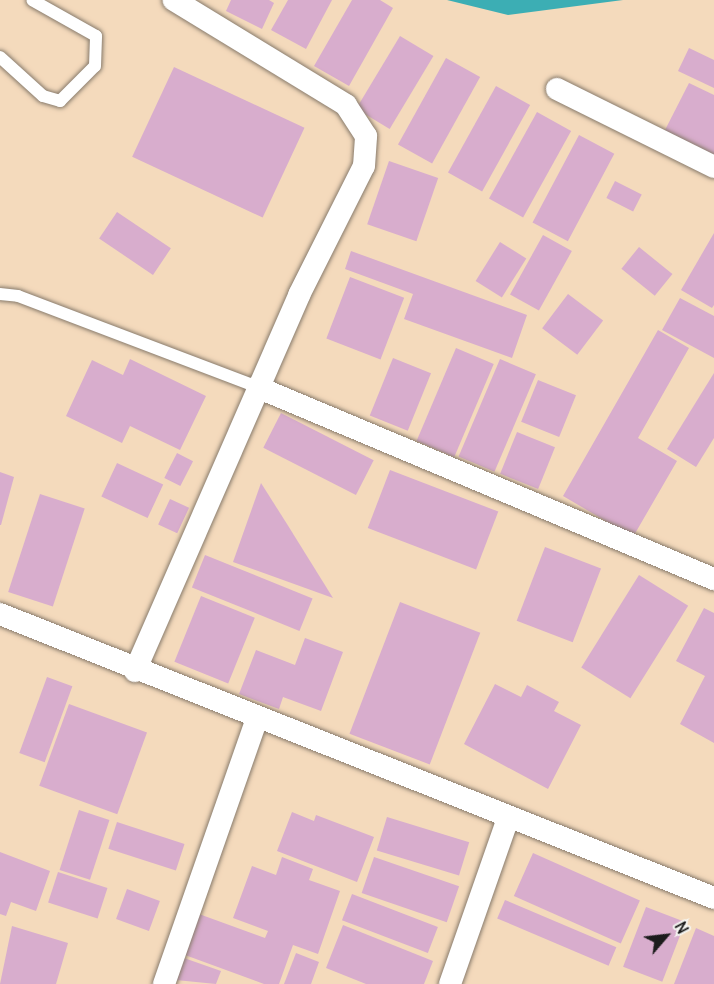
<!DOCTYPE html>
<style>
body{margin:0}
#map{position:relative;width:714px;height:984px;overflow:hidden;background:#f4dabc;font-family:Delius,sans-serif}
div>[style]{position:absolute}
.water>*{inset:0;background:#3caeb4}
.building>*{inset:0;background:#d8adcd;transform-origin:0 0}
.roads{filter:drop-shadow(0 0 2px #887b6c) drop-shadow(0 0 2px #887b6c)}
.service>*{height:12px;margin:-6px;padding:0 6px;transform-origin:6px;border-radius:6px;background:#fff}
.minor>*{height:22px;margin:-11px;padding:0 11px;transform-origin:11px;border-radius:11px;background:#fff}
span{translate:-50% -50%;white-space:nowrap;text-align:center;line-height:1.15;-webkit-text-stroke:4.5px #f6f6f2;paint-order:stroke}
.north{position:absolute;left:636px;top:906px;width:60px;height:60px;-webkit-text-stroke:4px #f6f6f2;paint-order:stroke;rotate:62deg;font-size:16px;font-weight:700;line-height:24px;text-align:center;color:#1c1c1c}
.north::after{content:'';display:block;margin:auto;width:21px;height:27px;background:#1c1c1c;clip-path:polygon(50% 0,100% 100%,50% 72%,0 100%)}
</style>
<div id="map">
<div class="water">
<i style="clip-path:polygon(447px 0,623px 0,508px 15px)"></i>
</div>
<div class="building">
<i style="clip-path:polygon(231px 0,269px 0,274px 3px,262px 29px,226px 11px)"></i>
<i style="clip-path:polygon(288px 0,332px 0,306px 49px,271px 30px)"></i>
<i style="clip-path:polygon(352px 0,380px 0,393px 8px,349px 86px,314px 66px)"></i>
<i style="left:400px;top:36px;width:39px;height:85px;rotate:31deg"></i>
<i style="clip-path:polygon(689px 48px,714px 60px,714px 88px,678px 71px)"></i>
<i style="left:446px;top:58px;width:39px;height:99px;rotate:29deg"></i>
<i style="left:174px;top:67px;width:144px;height:99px;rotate:25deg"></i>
<i style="clip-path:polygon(689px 83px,714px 95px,714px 157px,664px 132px)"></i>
<i style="left:496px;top:86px;width:39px;height:99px;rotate:29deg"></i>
<i style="left:537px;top:112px;width:39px;height:99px;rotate:29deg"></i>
<i style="left:579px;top:135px;width:40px;height:99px;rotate:28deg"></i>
<i style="left:389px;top:161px;width:52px;height:67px;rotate:19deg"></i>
<i style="left:615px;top:181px;width:30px;height:19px;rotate:27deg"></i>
<i style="left:117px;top:212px;width:65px;height:32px;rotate:34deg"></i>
<i style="clip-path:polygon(714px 233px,714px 305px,712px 308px,681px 290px)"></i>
<i style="left:543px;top:235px;width:33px;height:68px;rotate:29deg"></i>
<i style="left:500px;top:242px;width:31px;height:46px;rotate:32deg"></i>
<i style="left:639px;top:247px;width:43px;height:28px;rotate:39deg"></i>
<i style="clip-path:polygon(351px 251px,527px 315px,512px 358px,404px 319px,413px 294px,345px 269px)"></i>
<i style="left:350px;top:277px;width:58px;height:66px;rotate:21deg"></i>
<i style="left:568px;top:294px;width:44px;height:43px;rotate:37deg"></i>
<i style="clip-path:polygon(680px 298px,714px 316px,714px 358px,662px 330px)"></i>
<i style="clip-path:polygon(658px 330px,689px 348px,638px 438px,677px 461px,633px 537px,563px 496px)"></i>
<i style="left:456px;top:348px;width:41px;height:101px;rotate:23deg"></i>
<i style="left:393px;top:358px;width:41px;height:62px;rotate:22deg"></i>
<i style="clip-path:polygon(130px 359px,206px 396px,180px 450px,130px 426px,122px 443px,66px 416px,92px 360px,123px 375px)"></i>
<i style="left:500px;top:359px;width:39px;height:106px;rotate:23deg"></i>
<i style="clip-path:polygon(714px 373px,714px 438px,696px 467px,667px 449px)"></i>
<i style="left:538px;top:380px;width:41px;height:45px;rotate:22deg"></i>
<i style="left:281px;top:413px;width:104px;height:39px;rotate:27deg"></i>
<i style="left:517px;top:432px;width:41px;height:45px;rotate:22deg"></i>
<i style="left:177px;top:453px;width:18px;height:28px;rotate:27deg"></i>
<i style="left:117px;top:463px;width:51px;height:37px;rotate:25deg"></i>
<i style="left:390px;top:470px;width:116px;height:62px;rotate:21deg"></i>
<i style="clip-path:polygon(0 472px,14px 477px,1px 525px,0 525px)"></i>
<i style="clip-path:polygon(261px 483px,287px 524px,333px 598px,233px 562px)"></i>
<i style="left:40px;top:494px;width:47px;height:103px;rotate:18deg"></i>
<i style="left:170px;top:499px;width:21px;height:28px;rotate:25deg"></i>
<i style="left:545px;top:547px;width:60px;height:79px;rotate:21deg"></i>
<i style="left:205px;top:555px;width:116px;height:35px;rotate:22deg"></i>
<i style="left:639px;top:575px;width:58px;height:109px;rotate:32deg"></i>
<i style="left:201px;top:596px;width:58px;height:71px;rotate:22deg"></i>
<i style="left:400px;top:602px;width:86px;height:141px;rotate:21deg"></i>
<i style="clip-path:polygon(704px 608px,714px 613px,714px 743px,680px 724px,705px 676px,676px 661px)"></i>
<i style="clip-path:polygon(305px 638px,343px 652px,321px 711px,283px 697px,279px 709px,239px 694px,256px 650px,295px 665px)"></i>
<i style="left:47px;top:677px;width:27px;height:81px;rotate:20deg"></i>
<i style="clip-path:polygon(495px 684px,521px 697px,527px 685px,559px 702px,554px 711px,581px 725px,548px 789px,464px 744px)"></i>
<i style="left:69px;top:704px;width:83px;height:87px;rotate:20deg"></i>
<i style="left:79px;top:810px;width:32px;height:63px;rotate:18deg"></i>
<i style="clip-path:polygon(292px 812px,314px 821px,316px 815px,374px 837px,357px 882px,277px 851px)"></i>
<i style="left:387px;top:817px;width:86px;height:35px;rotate:17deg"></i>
<i style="left:117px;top:822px;width:71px;height:28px;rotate:18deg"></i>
<i style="clip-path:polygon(0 852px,50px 871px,36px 911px,11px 902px,6px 916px,0 914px)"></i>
<i style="left:533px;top:853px;width:117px;height:47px;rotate:24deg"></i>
<i style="clip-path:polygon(282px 857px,313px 869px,309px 880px,340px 891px,318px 954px,293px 945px,279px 984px,264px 984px,185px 955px,199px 914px,265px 938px,268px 931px,233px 918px,252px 866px,276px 875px)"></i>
<i style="left:374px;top:857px;width:90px;height:38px;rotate:19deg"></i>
<i style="left:58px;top:872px;width:52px;height:32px;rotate:18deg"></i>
<i style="left:127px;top:889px;width:35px;height:32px;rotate:20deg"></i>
<i style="left:352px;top:894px;width:92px;height:28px;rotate:21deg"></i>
<i style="left:505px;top:900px;width:121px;height:20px;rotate:23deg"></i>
<i style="left:646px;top:907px;width:42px;height:64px;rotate:21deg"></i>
<i style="clip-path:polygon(343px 925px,433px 961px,424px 984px,366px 984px,326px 968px)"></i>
<i style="clip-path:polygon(12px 926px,68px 943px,56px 984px,0 984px)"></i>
<i style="clip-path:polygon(696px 928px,714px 936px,714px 984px,674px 984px)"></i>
<i style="clip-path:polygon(296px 953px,319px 962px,311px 984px,284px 984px)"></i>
<i style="clip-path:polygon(184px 958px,221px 971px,216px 984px,176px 980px)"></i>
</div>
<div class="roads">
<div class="service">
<i style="left:0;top:57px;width:58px;rotate:42.2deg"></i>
<i style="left:43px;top:96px;width:18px;rotate:16deg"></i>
<i style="left:60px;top:101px;width:49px;rotate:-45deg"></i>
<i style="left:95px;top:66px;width:30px;rotate:-88deg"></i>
<i style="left:96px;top:36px;width:73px;rotate:-150.6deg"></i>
<i style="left:0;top:294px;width:18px;rotate:6deg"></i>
<i style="left:18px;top:296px;width:256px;rotate:20.8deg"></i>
</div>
<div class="minor">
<i style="left:557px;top:89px;width:175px;rotate:26.4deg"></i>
<i style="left:257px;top:387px;width:496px;rotate:22.8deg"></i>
<i style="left:0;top:614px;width:768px;rotate:21.69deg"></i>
<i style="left:135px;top:671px;width:410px;rotate:-66.4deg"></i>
<i style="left:299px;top:295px;width:144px;rotate:-63.3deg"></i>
<i style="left:364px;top:166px;width:30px;rotate:-86deg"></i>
<i style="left:366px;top:136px;width:37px;rotate:-123deg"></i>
<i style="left:346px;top:105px;width:202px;rotate:-148.6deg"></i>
<i style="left:164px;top:984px;width:281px;rotate:-70.7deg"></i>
<i style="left:450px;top:984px;width:176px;rotate:-70.7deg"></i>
</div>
</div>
<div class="north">N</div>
</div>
